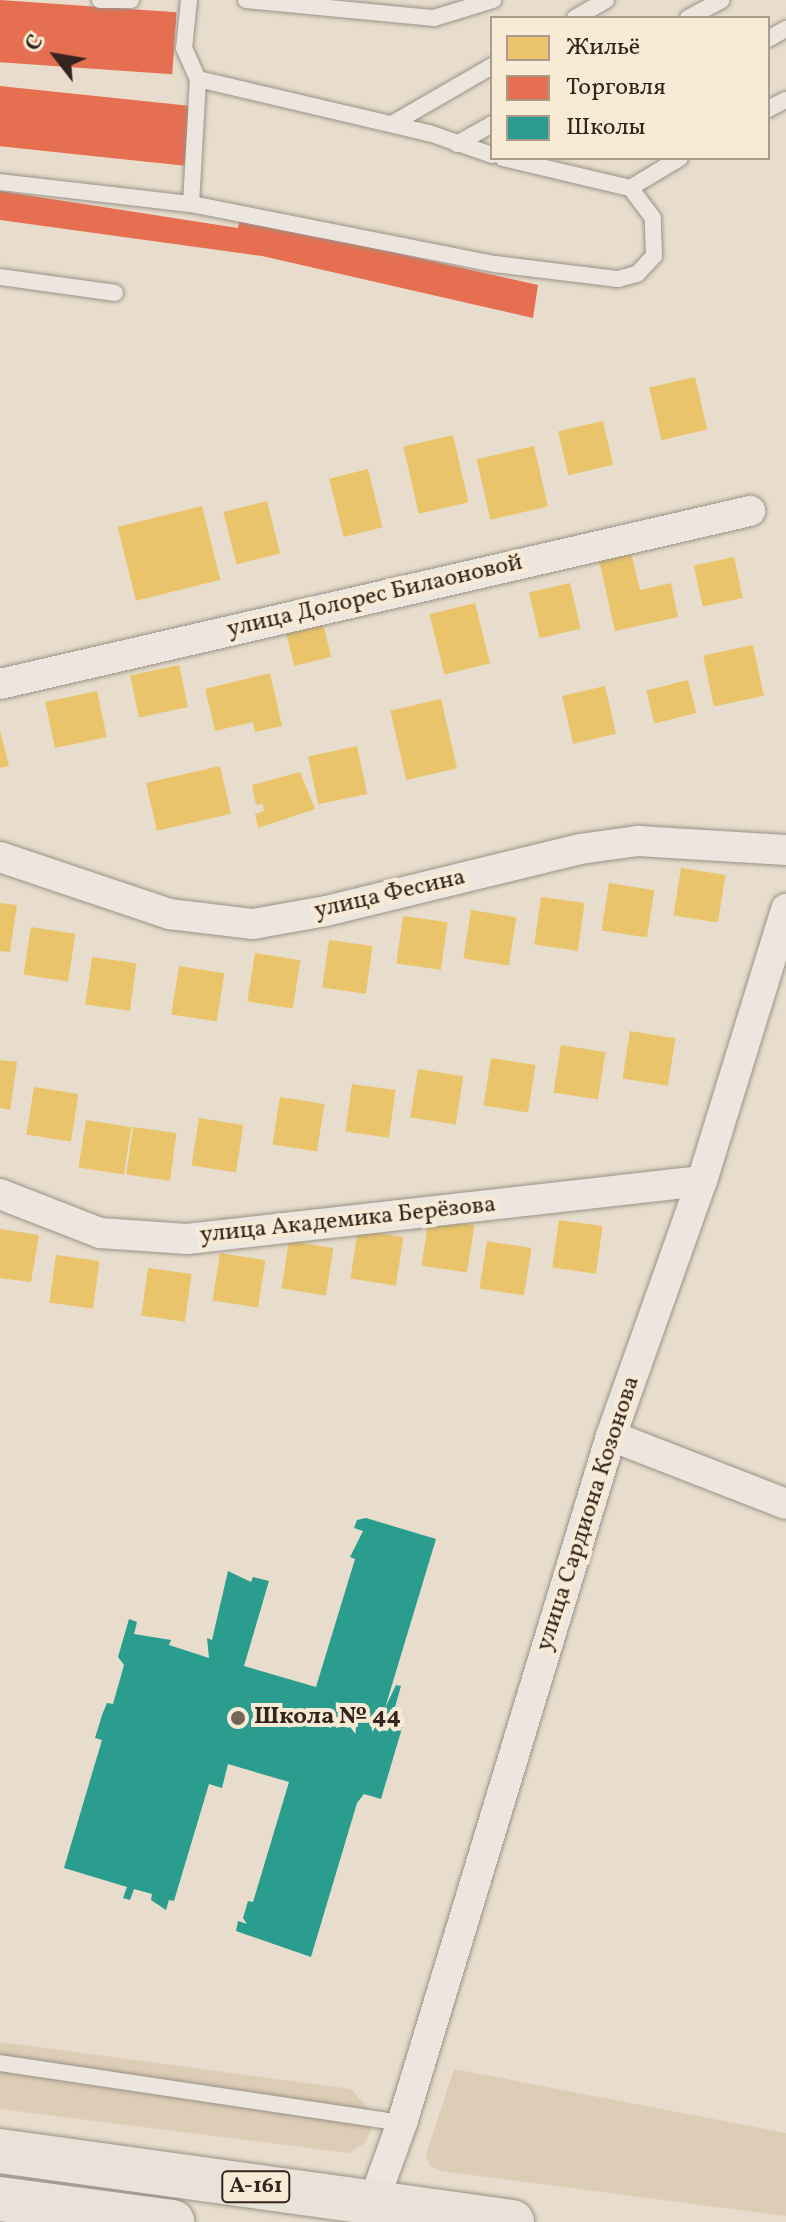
<!DOCTYPE html>
<meta charset="utf-8">
<style>
body{margin:0}
#map{position:relative;width:786px;height:2222px;overflow:hidden;background:#e8ddcc;font-family:Vollkorn,serif}
div>[style]{position:absolute}
.green>*{inset:0;background:#ddcdb6}
.homes>*{inset:0;background:#e9c46a;transform-origin:0 0}
.shops>*{inset:0;background:#e76f51;transform-origin:0 0}
.schools>*{inset:0;background:#2a9d8f}
.roads{filter:drop-shadow(0 0 2px #9a9288) drop-shadow(0 0 2px #9a9288)}
.service>*{height:16px;margin:-8px;padding:0 8px;transform-origin:8px;border-radius:8px;background:#ece6de}
.minor>*{height:30px;margin:-15px;padding:0 15px;transform-origin:15px;border-radius:15px;background:#ece6de}
.trunk>*{height:44px;margin:-22px;padding:0 22px;transform-origin:22px;border-radius:22px;background:#e9e2d8}
.dots>*{width:22px;height:22px;translate:-50% -50%;box-sizing:border-box;border:4px solid #f8ebd6;border-radius:50%}
span{translate:-50% -50%;white-space:nowrap;text-align:center;line-height:1.15;-webkit-text-stroke:8px #f8ebd6;paint-order:stroke}
.shield-label span{padding:2px 6px;background:#f8ebd6;border:2px solid;border-radius:6px;-webkit-text-stroke-width:0}
.shield-label{font-size:22px;color:#35241d;font-weight:700}
.street-label{font-size:24px;color:#35241d}
.poi-label{font-size:24px;color:#35241d;font-weight:700}
.left{translate:0 -50%;text-align:left}
.legend{position:absolute;left:490px;top:16px;width:280px;height:144px;box-sizing:border-box;background:#f8ebd6;border:2px solid #aa9b8c;margin:0;padding:10px 14px;list-style:none;font-size:24px;color:#35241d}
.legend li{display:flex;align-items:center;gap:16px;height:40px}
.legend b{width:40px;border:2px solid #aa9b8c}
.north{position:absolute;left:16px;top:16px;width:80px;height:80px;-webkit-text-stroke:6px #f8ebd6;paint-order:stroke;rotate:301deg;font-size:22px;font-weight:700;line-height:32px;text-align:center;color:#35241d}
.north::after{content:'';display:block;margin:auto;width:28px;height:36px;background:#35241d;clip-path:polygon(50% 0,100% 100%,50% 72%,0 100%)}
</style>
<div id="map">
<div class="green">
<i style="clip-path:polygon(0 2042px,351px 2089px,376px 2117px,365px 2143px,349px 2153px,0 2109px)"></i>
<i style="clip-path:polygon(454px 2069px,786px 2133px,786px 2216px,440px 2171px,429px 2165px,426px 2154px)"></i>
</div>
<div class="homes">
<i style="left:695px;top:377px;width:54px;height:47px;rotate:77deg"></i>
<i style="left:603px;top:421px;width:45px;height:46px;rotate:77deg"></i>
<i style="left:453px;top:435px;width:69px;height:51px;rotate:77deg"></i>
<i style="left:534px;top:446px;width:62px;height:59px;rotate:77deg"></i>
<i style="left:368px;top:469px;width:60px;height:40px;rotate:76deg"></i>
<i style="left:267px;top:501px;width:54px;height:45px;rotate:76deg"></i>
<i style="left:202px;top:506px;width:76px;height:87px;rotate:76deg"></i>
<i style="clip-path:polygon(628px 540px,640px 590px,671px 583px,678px 617px,615px 631px,596px 547px)"></i>
<i style="left:734px;top:557px;width:42px;height:41px;rotate:78deg"></i>
<i style="left:570px;top:583px;width:47px;height:42px;rotate:77deg"></i>
<i style="left:475px;top:603px;width:62px;height:47px;rotate:76deg"></i>
<i style="left:321px;top:616px;width:42px;height:38px;rotate:76deg"></i>
<i style="left:753px;top:645px;width:52px;height:51px;rotate:78deg"></i>
<i style="left:179px;top:665px;width:43px;height:50px;rotate:78deg"></i>
<i style="clip-path:polygon(270px 673px,282px 726px,255px 732px,253px 722px,215px 731px,205px 689px)"></i>
<i style="left:688px;top:680px;width:34px;height:43px;rotate:76deg"></i>
<i style="left:605px;top:686px;width:49px;height:44px;rotate:77deg"></i>
<i style="left:97px;top:691px;width:47px;height:53px;rotate:78deg"></i>
<i style="left:441px;top:699px;width:71px;height:52px;rotate:77deg"></i>
<i style="clip-path:polygon(0 730px,9px 766px,0 768px)"></i>
<i style="left:357px;top:746px;width:49px;height:50px;rotate:78deg"></i>
<i style="left:220px;top:766px;width:49px;height:76px;rotate:77deg"></i>
<i style="clip-path:polygon(300px 772px,315px 809px,258px 828px,255px 814px,264px 811px,263px 804px,256px 805px,252px 785px)"></i>
<i style="left:681px;top:868px;width:45px;height:48px;rotate:9deg"></i>
<i style="left:609px;top:883px;width:46px;height:48px;rotate:9deg"></i>
<i style="left:541px;top:897px;width:44px;height:48px;rotate:8deg"></i>
<i style="clip-path:polygon(0 903px,17px 905px,10px 952px,0 951px)"></i>
<i style="left:471px;top:910px;width:46px;height:49px;rotate:9deg"></i>
<i style="left:403px;top:916px;width:45px;height:48px;rotate:8deg"></i>
<i style="left:31px;top:927px;width:45px;height:48px;rotate:9deg"></i>
<i style="left:329px;top:940px;width:44px;height:48px;rotate:8deg"></i>
<i style="left:255px;top:953px;width:46px;height:49px;rotate:9deg"></i>
<i style="left:92px;top:957px;width:45px;height:48px;rotate:8deg"></i>
<i style="left:179px;top:966px;width:46px;height:49px;rotate:9deg"></i>
<i style="left:630px;top:1031px;width:46px;height:48px;rotate:9deg"></i>
<i style="left:561px;top:1045px;width:45px;height:48px;rotate:9deg"></i>
<i style="left:491px;top:1058px;width:45px;height:48px;rotate:9deg"></i>
<i style="clip-path:polygon(0 1060px,17px 1062px,10px 1110px,0 1108px)"></i>
<i style="left:418px;top:1069px;width:46px;height:49px;rotate:9deg"></i>
<i style="left:352px;top:1084px;width:44px;height:48px;rotate:8deg"></i>
<i style="left:34px;top:1087px;width:45px;height:48px;rotate:9deg"></i>
<i style="left:280px;top:1097px;width:45px;height:48px;rotate:9deg"></i>
<i style="left:199px;top:1118px;width:45px;height:48px;rotate:9deg"></i>
<i style="left:86px;top:1120px;width:46px;height:48px;rotate:9deg"></i>
<i style="left:133px;top:1127px;width:44px;height:48px;rotate:8deg"></i>
<i style="left:429px;top:1218px;width:46px;height:48px;rotate:9deg"></i>
<i style="left:559px;top:1220px;width:44px;height:48px;rotate:8deg"></i>
<i style="clip-path:polygon(0 1229px,39px 1235px,31px 1282px,0 1278px)"></i>
<i style="left:358px;top:1230px;width:46px;height:49px;rotate:9deg"></i>
<i style="left:289px;top:1241px;width:45px;height:48px;rotate:9deg"></i>
<i style="left:487px;top:1241px;width:45px;height:48px;rotate:9deg"></i>
<i style="left:220px;top:1253px;width:46px;height:48px;rotate:9deg"></i>
<i style="left:56px;top:1255px;width:44px;height:48px;rotate:8deg"></i>
<i style="left:148px;top:1268px;width:44px;height:48px;rotate:8deg"></i>
</div>
<div class="shops">
<i style="left:0;top:0;width:177px;height:62px;rotate:4deg"></i>
<i style="left:0;top:86px;width:192px;height:60px;rotate:6deg"></i>
<i style="clip-path:polygon(0 191px,238px 228px,240px 218px,538px 285px,533px 318px,262px 256px,0 220px)"></i>
</div>
<div class="schools">
<i style="clip-path:polygon(366px 1518px,436px 1539px,385px 1708px,396px 1685px,401px 1686px,391px 1721px,403px 1725px,381px 1799px,364px 1794px,357px 1803px,311px 1957px,236px 1931px,238px 1921px,247px 1924px,243px 1918px,248px 1901px,253px 1902px,289px 1782px,228px 1764px,222px 1788px,209px 1784px,174px 1901px,169px 1900px,166px 1910px,151px 1900px,152px 1894px,134px 1889px,130px 1900px,123px 1898px,127px 1887px,64px 1868px,102px 1740px,95px 1738px,102px 1715px,107px 1703px,113px 1704px,124px 1665px,118px 1657px,129px 1619px,137px 1622px,134px 1634px,171px 1640px,169px 1645px,209px 1658px,207px 1638px,212px 1640px,228px 1571px,251px 1582px,253px 1577px,269px 1581px,244px 1666px,316px 1687px,355px 1559px,350px 1557px,363px 1531px,354px 1528px,357px 1520px)"></i>
</div>
<div class="roads">
<div class="service">
<i style="left:100px;top:0;width:31px"></i>
<i style="left:189px;top:0;width:48px;rotate:95.9deg"></i>
<i style="left:184px;top:48px;width:34px;rotate:66deg"></i>
<i style="left:198px;top:79px;width:237px;rotate:13.2deg"></i>
<i style="left:429px;top:133px;width:67px;rotate:19.2deg"></i>
<i style="left:246px;top:0;width:189px;rotate:5.5deg"></i>
<i style="left:434px;top:18px;width:62px;rotate:-17deg"></i>
<i style="left:575px;top:18px;width:36px;rotate:-30deg"></i>
<i style="left:688px;top:18px;width:38px;rotate:-28deg"></i>
<i style="left:768px;top:39px;width:21px;rotate:-29deg"></i>
<i style="left:198px;top:79px;width:125px;rotate:93.2deg"></i>
<i style="left:191px;top:204px;width:310px;rotate:11.2deg"></i>
<i style="left:495px;top:264px;width:124px;rotate:7deg"></i>
<i style="left:618px;top:279px;width:20px;rotate:-15deg"></i>
<i style="left:637px;top:274px;width:25px;rotate:-47deg"></i>
<i style="left:654px;top:256px;width:38px;rotate:-92deg"></i>
<i style="left:653px;top:218px;width:38px;rotate:-127deg"></i>
<i style="left:768px;top:109px;width:20px;rotate:-27deg"></i>
<i style="left:392px;top:124px;width:116px;rotate:-30.1deg"></i>
<i style="left:457px;top:144px;width:40px;rotate:-29.7deg"></i>
<i style="left:503px;top:158px;width:130px;rotate:13.3deg"></i>
<i style="left:630px;top:188px;width:58px;rotate:-31deg"></i>
<i style="left:0;top:182px;width:192px;rotate:6.6deg"></i>
<i style="left:0;top:277px;width:116px;rotate:7.9deg"></i>
<i style="left:0;top:2063px;width:406px;rotate:8.5deg"></i>
</div>
<div class="minor">
<i style="left:0;top:684px;width:770px;rotate:-12.99deg"></i>
<i style="left:0;top:857px;width:178px;rotate:18.6deg"></i>
<i style="left:169px;top:914px;width:85px;rotate:6.8deg"></i>
<i style="left:253px;top:924px;width:74px;rotate:-10.1deg"></i>
<i style="left:326px;top:911px;width:261px;rotate:-13.7deg"></i>
<i style="left:580px;top:849px;width:59px;rotate:-7.9deg"></i>
<i style="left:638px;top:841px;width:148px;rotate:3.5deg"></i>
<i style="left:0;top:1194px;width:107px;rotate:21.3deg"></i>
<i style="left:100px;top:1233px;width:87px;rotate:3.9deg"></i>
<i style="left:187px;top:1239px;width:518px;rotate:-6.43deg"></i>
<i style="left:611px;top:1436px;width:188px;rotate:21.2deg"></i>
<i style="left:373px;top:2203px;width:85px;rotate:-70.1deg"></i>
<i style="left:402px;top:2123px;width:718px;rotate:-73.08deg"></i>
<i style="left:611px;top:1436px;width:271px;rotate:-70.4deg"></i>
<i style="left:702px;top:1181px;width:285px;rotate:-72.8deg"></i>
</div>
<div class="trunk">
<i style="left:0;top:2151px;width:517px;rotate:7.89deg"></i>
<i style="left:0;top:2199px;width:174px;rotate:7.6deg"></i>
</div>
</div>
<div class="dots">
<i style="left:238px;top:1718px;background:#74655a"></i>
</div>
<div class="shield-label">
<span style="left:256px;top:2187px">А-161</span>
</div>
<div class="street-label">
<span style="left:375px;top:597px;rotate:-13deg">улица Долорес Билаоновой</span>
<span style="left:390px;top:895px;rotate:-13deg">улица Фесина</span>
<span style="left:348px;top:1221px;rotate:-6deg">улица Академика Берёзова</span>
<span style="left:589px;top:1514px;rotate:-72deg">улица Сардиона Козонова</span>
</div>
<div class="poi-label">
<span class="left" style="left:254px;top:1718px">Школа № 44</span>
</div>
<ul class="legend">
<li><b style="height:22px;background:#e9c46a"></b>Жильё</li>
<li><b style="height:22px;background:#e76f51"></b>Торговля</li>
<li><b style="height:22px;background:#2a9d8f"></b>Школы</li>
</ul>
<div class="north">С</div>
</div>
